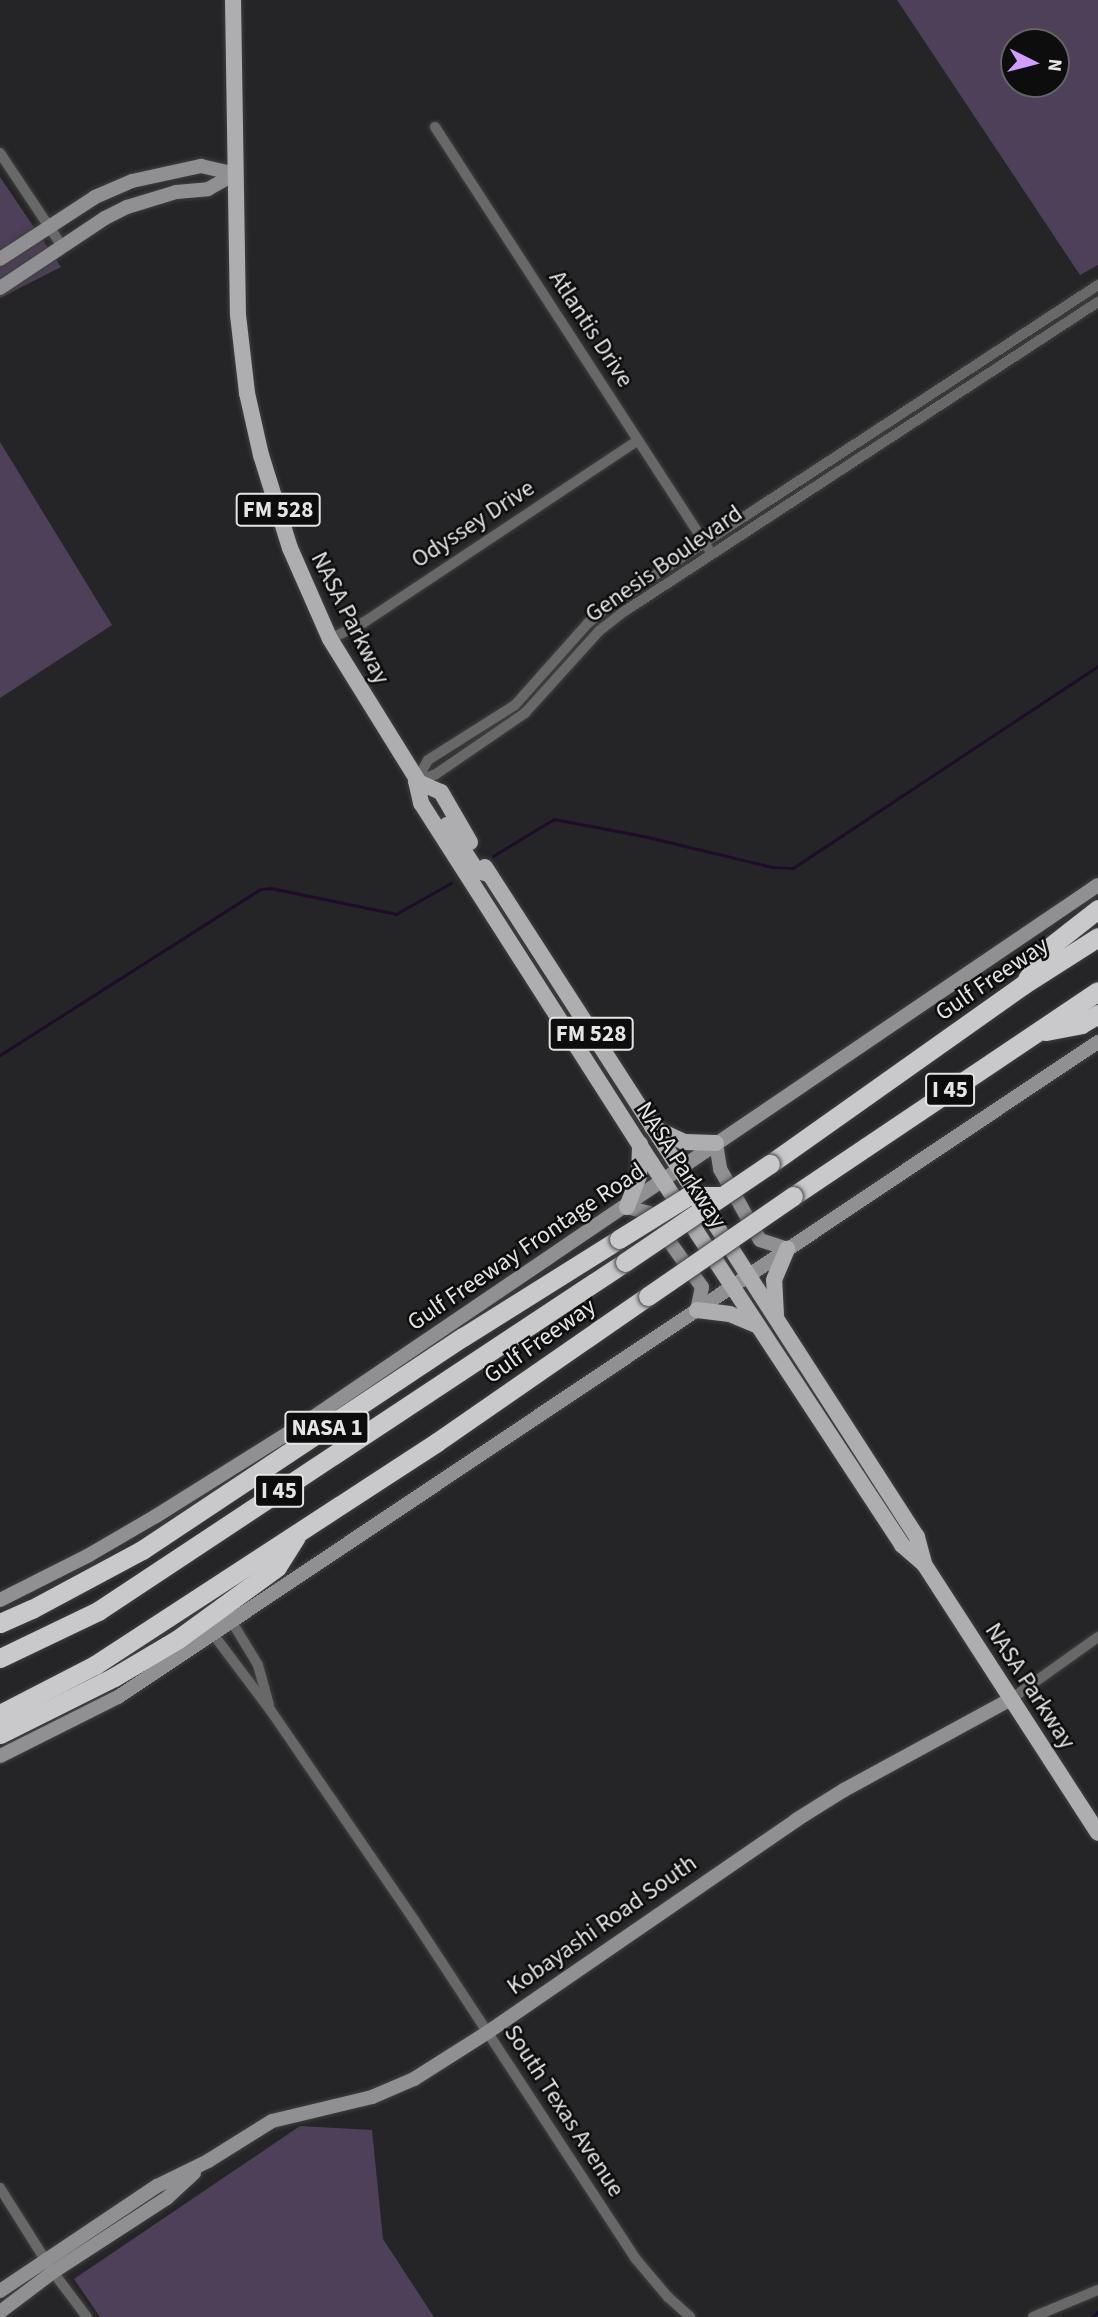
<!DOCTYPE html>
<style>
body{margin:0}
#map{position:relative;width:1098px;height:2317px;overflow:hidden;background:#252426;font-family:"Source Sans 3",sans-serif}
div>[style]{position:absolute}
.green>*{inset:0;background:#4d4058}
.stream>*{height:2.5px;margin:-1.25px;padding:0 1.25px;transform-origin:1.25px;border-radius:1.25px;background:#1e0c2b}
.roads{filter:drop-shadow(0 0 2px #403f41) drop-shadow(0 0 2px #403f41)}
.street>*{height:10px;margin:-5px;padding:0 5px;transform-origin:5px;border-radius:5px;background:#696869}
.secondary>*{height:14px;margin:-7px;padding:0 7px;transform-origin:7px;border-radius:7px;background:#908f91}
.primary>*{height:16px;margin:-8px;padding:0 8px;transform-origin:8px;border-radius:8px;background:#aeadaf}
.highway>*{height:19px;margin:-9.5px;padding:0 9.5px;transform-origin:9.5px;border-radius:9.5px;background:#c9c8cb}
.bridges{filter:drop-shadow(0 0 2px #403f41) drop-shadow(0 0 2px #403f41)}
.highway-bridge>*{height:19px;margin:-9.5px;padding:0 9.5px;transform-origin:9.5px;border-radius:9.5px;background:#c9c8cb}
span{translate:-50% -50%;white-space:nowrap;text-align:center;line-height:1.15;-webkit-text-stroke:5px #0e0d0e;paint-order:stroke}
.shield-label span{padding:2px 5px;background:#0e0d0e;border:2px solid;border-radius:5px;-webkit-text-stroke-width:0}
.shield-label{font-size:23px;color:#e5e5e6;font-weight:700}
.street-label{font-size:24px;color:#e5e5e6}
.north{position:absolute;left:1000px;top:28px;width:70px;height:70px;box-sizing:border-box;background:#0e0d0e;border:2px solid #646364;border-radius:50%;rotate:96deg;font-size:19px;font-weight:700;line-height:28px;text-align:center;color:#e5e5e6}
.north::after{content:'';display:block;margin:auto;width:24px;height:32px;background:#d19dfe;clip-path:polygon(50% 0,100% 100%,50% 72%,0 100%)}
</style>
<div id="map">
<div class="green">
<i style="clip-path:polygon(evenodd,897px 0,1098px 0,1098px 265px,1080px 275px,897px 0,1014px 42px,1056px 42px,1056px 84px,1014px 84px,1014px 42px)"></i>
<i style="clip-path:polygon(0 177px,61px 267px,0 298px)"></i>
<i style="clip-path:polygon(0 442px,112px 625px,0 698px)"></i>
<i style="clip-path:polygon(300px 2126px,372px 2130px,383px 2239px,434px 2317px,100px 2317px,74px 2279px)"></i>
</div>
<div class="stream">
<i style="left:493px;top:856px;width:71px;rotate:-31.2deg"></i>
<i style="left:554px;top:819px;width:96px;rotate:10.8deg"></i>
<i style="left:648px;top:837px;width:128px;rotate:13.6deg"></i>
<i style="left:772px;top:867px;width:21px;rotate:3deg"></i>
<i style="left:793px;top:868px;width:366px;rotate:-33.5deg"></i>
<i style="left:0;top:1055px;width:309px;rotate:-32.5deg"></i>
<i style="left:261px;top:889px;width:10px;rotate:-6deg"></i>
<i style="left:271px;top:888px;width:128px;rotate:11.7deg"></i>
<i style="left:396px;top:914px;width:63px;rotate:-29.4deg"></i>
<i style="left:1092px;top:2317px;width:8px;rotate:-40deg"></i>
</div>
<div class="roads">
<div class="street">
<i style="left:435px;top:127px;width:502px;rotate:57.04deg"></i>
<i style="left:0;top:153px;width:112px;rotate:56.3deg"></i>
<i style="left:330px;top:639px;width:37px;rotate:-26deg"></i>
<i style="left:363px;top:623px;width:330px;rotate:-33.6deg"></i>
<i style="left:416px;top:781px;width:24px;rotate:-60deg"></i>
<i style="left:428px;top:760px;width:103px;rotate:-32.3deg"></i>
<i style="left:515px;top:705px;width:110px;rotate:-48.3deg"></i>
<i style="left:588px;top:623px;width:33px;rotate:-39deg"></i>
<i style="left:614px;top:602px;width:579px;rotate:-33.22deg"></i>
<i style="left:416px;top:781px;width:21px;rotate:-19deg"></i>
<i style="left:436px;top:774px;width:108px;rotate:-34.4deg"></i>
<i style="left:525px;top:713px;width:110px;rotate:-47.9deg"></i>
<i style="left:599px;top:631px;width:33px;rotate:-38deg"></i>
<i style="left:625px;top:611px;width:565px;rotate:-33.16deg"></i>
<i style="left:232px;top:1622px;width:50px;rotate:58.8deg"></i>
<i style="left:258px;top:1665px;width:41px;rotate:74.6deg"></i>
<i style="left:213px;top:1634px;width:96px;rotate:53deg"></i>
<i style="left:271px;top:1711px;width:253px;rotate:55.6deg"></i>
<i style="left:414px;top:1920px;width:404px;rotate:56.8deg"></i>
<i style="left:635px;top:2258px;width:51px;rotate:49.8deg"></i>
<i style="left:668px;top:2297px;width:30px;rotate:42deg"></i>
<i style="left:1011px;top:1699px;width:107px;rotate:-35.5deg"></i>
<i style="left:0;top:2188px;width:99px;rotate:57.8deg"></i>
<i style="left:53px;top:2272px;width:56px;rotate:52.9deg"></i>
<i style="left:1033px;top:2317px;width:70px;rotate:-22.6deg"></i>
</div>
<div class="secondary">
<i style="left:0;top:259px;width:113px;rotate:-33.1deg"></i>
<i style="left:95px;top:197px;width:40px;rotate:-23.4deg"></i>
<i style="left:132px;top:181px;width:71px;rotate:-12.3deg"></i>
<i style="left:201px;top:166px;width:35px;rotate:13deg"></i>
<i style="left:0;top:288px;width:126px;rotate:-33.7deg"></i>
<i style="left:105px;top:218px;width:25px;rotate:-27deg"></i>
<i style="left:127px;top:207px;width:51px;rotate:-17deg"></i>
<i style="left:176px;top:192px;width:32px;rotate:-5deg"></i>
<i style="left:208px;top:189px;width:31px;rotate:-29deg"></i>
<i style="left:716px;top:1143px;width:26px;rotate:81deg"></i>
<i style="left:720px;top:1169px;width:81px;rotate:60.6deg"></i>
<i style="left:760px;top:1240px;width:28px;rotate:18deg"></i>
<i style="left:627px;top:1207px;width:23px;rotate:15deg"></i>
<i style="left:649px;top:1213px;width:91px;rotate:54.4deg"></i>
<i style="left:702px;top:1287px;width:24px;rotate:102deg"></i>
<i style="left:0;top:1600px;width:100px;rotate:-26.8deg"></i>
<i style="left:89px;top:1555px;width:78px;rotate:-30.2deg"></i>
<i style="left:156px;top:1516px;width:181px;rotate:-32.1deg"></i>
<i style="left:309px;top:1420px;width:953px;rotate:-34.14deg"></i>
<i style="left:0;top:1756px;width:132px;rotate:-26.6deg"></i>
<i style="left:118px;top:1697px;width:1179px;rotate:-33.76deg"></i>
<i style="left:0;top:2291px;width:189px;rotate:-33.8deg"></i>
<i style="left:157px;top:2186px;width:57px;rotate:-26.1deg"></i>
<i style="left:208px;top:2161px;width:75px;rotate:-32deg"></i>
<i style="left:272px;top:2121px;width:103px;rotate:-13.5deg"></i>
<i style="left:372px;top:2097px;width:46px;rotate:-23.2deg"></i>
<i style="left:414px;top:2079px;width:88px;rotate:-32.4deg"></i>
<i style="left:488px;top:2032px;width:374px;rotate:-34.5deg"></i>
<i style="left:796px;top:1820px;width:57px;rotate:-32deg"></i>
<i style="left:844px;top:1790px;width:190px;rotate:-28.6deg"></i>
<i style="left:0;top:2312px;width:66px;rotate:-37deg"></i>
<i style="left:53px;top:2272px;width:136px;rotate:-33deg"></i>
<i style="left:167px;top:2198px;width:37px;rotate:-43deg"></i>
</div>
<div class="primary">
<i style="left:233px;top:0;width:315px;rotate:89.1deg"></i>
<i style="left:238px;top:315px;width:79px;rotate:83.4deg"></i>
<i style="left:247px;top:393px;width:64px;rotate:77.3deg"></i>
<i style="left:261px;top:455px;width:97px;rotate:72.7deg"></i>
<i style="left:290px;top:548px;width:99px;rotate:66.3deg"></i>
<i style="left:330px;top:639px;width:176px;rotate:58.2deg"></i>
<i style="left:416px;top:781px;width:23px;rotate:77deg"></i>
<i style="left:421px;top:803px;width:429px;rotate:57.4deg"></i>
<i style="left:652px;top:1164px;width:456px;rotate:56.7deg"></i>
<i style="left:902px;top:1545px;width:29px;rotate:41deg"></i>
<i style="left:924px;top:1564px;width:320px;rotate:57.1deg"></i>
<i style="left:416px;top:781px;width:27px;rotate:24deg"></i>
<i style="left:441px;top:792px;width:58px;rotate:59.9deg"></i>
<i style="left:447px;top:825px;width:55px;rotate:56.9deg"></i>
<i style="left:477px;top:871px;width:12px;rotate:14deg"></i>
<i style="left:485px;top:867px;width:797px;rotate:57.19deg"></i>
<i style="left:917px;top:1537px;width:28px;rotate:75deg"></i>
<i style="left:652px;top:1127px;width:35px;rotate:25deg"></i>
<i style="left:684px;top:1142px;width:32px;rotate:2deg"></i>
<i style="left:627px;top:1207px;width:33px;rotate:-69deg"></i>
<i style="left:639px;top:1176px;width:32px;rotate:-88deg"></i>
<i style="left:697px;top:1310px;width:33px;rotate:7deg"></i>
<i style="left:730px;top:1314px;width:30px;rotate:23deg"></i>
<i style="left:776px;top:1315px;width:35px;rotate:-93deg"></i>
<i style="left:774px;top:1280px;width:34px;rotate:-67deg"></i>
</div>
<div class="highway">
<i style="left:1027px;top:979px;width:36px;rotate:-56deg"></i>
<i style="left:1047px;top:949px;width:65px;rotate:-38.1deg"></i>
<i style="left:1046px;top:1031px;width:36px;rotate:-11deg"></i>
<i style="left:1081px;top:1024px;width:20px;rotate:-30deg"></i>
<i style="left:770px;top:1164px;width:310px;rotate:-35.3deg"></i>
<i style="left:1023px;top:985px;width:89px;rotate:-32.6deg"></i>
<i style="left:793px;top:1196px;width:367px;rotate:-33.9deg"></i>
<i style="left:0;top:1623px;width:35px;rotate:-24deg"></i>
<i style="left:32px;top:1609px;width:125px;rotate:-28.2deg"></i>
<i style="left:142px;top:1550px;width:385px;rotate:-33.6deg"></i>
<i style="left:463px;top:1337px;width:184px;rotate:-32.1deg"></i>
<i style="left:0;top:1658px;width:109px;rotate:-25.6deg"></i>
<i style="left:98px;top:1611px;width:632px;rotate:-33.51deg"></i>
<i style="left:0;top:1714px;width:107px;rotate:-27.3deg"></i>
<i style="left:95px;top:1665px;width:408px;rotate:-33.1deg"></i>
<i style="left:437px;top:1442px;width:257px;rotate:-34.7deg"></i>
<i style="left:0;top:1734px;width:127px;rotate:-26.6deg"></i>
<i style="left:114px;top:1677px;width:74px;rotate:-30.7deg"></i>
<i style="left:178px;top:1639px;width:122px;rotate:-36deg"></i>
<i style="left:277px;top:1567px;width:36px;rotate:-58deg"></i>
</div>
</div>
<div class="bridges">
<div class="highway-bridge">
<i style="left:619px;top:1239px;width:81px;rotate:-31.9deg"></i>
<i style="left:688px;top:1196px;width:33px"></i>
<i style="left:625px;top:1262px;width:175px;rotate:-34.1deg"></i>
<i style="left:648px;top:1296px;width:176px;rotate:-34.6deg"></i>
</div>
</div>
<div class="shield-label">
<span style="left:278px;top:510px">FM 528</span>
<span style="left:591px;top:1034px">FM 528</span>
<span style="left:950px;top:1090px">I 45</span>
<span style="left:327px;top:1428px">NASA 1</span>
<span style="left:279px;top:1491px">I 45</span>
</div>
<div class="street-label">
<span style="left:591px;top:329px;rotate:57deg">Atlantis Drive</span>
<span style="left:473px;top:524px;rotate:-33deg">Odyssey Drive</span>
<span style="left:664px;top:564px;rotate:-35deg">Genesis Boulevard</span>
<span style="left:350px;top:618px;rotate:63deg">NASA Parkway</span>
<span style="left:992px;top:979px;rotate:-34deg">Gulf Freeway</span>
<span style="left:681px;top:1165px;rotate:57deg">NASA Parkway</span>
<span style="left:526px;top:1247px;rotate:-34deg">Gulf Freeway Frontage Road</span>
<span style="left:540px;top:1341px;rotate:-35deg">Gulf Freeway</span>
<span style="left:1030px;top:1686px;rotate:57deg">NASA Parkway</span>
<span style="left:602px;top:1925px;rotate:-35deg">Kobayashi Road South</span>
<span style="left:564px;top:2111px;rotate:57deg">South Texas Avenue</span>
</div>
<div class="north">N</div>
</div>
